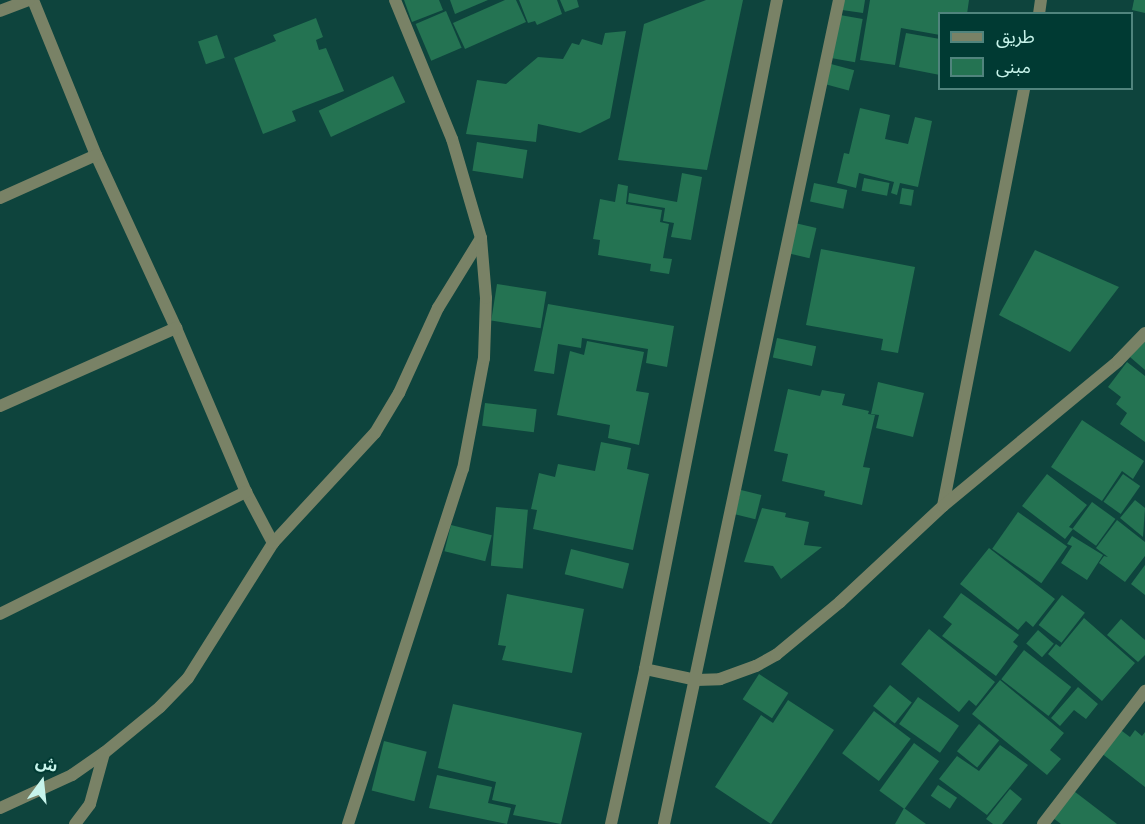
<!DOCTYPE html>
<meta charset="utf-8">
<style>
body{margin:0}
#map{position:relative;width:1145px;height:824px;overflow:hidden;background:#0e443d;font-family:Jost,"Noto Sans Arabic",sans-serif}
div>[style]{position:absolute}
.building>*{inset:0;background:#247352;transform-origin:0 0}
.minor>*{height:12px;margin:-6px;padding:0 6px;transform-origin:6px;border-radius:6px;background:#798266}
span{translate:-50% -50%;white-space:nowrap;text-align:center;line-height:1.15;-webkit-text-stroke:4.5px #003a33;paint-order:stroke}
.legend{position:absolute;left:938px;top:12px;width:195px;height:78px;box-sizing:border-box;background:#003a33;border:2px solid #50847d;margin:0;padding:8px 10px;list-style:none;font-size:18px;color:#c7f4eb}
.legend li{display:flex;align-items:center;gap:12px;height:30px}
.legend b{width:30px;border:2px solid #50847d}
.north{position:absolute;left:12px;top:752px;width:60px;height:60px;-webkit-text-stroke:4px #003a33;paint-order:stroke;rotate:15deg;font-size:16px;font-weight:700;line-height:24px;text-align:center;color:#c7f4eb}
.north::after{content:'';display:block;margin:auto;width:21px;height:27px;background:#c7f4eb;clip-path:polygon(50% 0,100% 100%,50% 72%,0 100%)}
</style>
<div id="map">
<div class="building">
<i style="clip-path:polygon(404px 0,439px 0,443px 10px,412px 22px)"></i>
<i style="clip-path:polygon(450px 0,488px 0,455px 14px)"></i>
<i style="clip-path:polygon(505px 0,516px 0,526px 22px,465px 49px,453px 23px)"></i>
<i style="clip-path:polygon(519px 0,557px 0,562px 14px,537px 25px,535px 21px,528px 23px)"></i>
<i style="clip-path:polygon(560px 0,577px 0,579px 7px,565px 12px)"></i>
<i style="clip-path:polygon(706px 0,743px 0,707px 170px,618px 160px,644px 24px)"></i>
<i style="clip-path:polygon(843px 0,865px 0,863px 13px,842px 10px)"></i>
<i style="clip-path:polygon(870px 0,969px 0,967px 14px,940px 14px,940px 35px,901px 28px,895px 65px,860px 60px)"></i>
<i style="clip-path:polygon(1134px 0,1145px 0,1145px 13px,1132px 10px)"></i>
<i style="left:446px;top:11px;width:40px;height:33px;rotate:67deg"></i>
<i style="left:840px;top:15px;width:23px;height:44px;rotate:10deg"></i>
<i style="clip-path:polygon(316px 18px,323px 37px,316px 40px,319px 50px,326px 48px,344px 91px,292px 111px,296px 121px,263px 134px,234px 58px,276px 41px,273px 35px)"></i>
<i style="clip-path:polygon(626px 31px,610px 118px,580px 133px,538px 124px,536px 142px,466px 134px,477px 80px,506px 84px,538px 57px,563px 59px,572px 43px,579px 45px,582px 39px,602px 45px,605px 33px)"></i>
<i style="clip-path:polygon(906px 33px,940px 39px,940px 75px,899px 67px)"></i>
<i style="left:217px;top:35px;width:24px;height:20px;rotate:71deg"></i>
<i style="left:831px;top:64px;width:24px;height:21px;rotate:15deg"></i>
<i style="left:393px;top:76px;width:29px;height:82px;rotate:65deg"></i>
<i style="clip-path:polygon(860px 108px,890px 115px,885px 139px,908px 144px,915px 117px,932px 121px,918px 187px,900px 183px,897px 195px,891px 193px,894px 182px,859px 173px,856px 188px,837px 183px,844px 153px,849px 154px)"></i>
<i style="left:477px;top:142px;width:51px;height:29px;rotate:9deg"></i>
<i style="clip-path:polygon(682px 173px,702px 177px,691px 240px,671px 237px,674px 223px,663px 221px,665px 208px,628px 202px,629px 193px,677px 202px)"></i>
<i style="left:864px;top:178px;width:26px;height:13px;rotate:11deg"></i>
<i style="left:814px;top:183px;width:34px;height:19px;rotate:12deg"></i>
<i style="clip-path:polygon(618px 184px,628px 186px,626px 204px,662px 210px,660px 222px,669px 224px,663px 258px,672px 259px,669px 274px,650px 271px,651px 264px,598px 255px,600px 240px,593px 239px,600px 199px,615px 202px)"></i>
<i style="left:902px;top:188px;width:12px;height:16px;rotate:9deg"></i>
<i style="left:795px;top:223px;width:22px;height:31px;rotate:13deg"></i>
<i style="clip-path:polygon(821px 249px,915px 267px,898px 353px,881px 350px,883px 339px,806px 325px)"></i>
<i style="clip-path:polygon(1035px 250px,1119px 287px,1070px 352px,999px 315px)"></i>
<i style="left:497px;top:284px;width:50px;height:37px;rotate:9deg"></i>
<i style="clip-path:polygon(548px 304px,674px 326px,667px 367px,646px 363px,648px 349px,582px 338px,581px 348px,558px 344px,554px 374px,534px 371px)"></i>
<i style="left:777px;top:338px;width:40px;height:20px;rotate:12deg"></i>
<i style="clip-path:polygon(1145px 339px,1145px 370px,1130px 357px)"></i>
<i style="clip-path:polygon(587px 341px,644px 352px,636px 391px,649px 393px,639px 445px,608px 438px,610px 425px,557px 415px,570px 351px,584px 355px)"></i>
<i style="clip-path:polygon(1127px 362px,1145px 376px,1145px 442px,1120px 424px,1127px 413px,1116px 404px,1121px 397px,1108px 387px)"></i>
<i style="clip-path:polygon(878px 382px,924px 393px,913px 437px,876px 428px,879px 415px,871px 414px)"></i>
<i style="clip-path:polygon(788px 389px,820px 396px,822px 390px,845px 394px,842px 405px,869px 411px,868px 414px,875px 415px,863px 467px,870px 468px,862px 505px,824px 496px,825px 491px,782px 481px,788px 454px,774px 451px)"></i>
<i style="left:485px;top:403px;width:52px;height:23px;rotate:7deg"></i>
<i style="clip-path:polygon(1082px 420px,1144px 461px,1133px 479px,1122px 471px,1102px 501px,1051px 467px)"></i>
<i style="clip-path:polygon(601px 442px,631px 448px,627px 469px,649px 474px,633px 550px,533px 529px,537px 510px,531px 509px,539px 473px,555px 477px,558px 464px,595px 471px)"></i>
<i style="clip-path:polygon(1047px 474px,1087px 505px,1069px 527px,1073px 529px,1065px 539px,1022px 506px)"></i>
<i style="left:1123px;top:474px;width:21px;height:34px;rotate:35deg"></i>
<i style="left:741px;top:490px;width:21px;height:25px;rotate:14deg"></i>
<i style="clip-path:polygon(1135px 500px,1145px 508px,1143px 537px,1120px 518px)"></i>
<i style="left:1092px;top:502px;width:29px;height:33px;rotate:36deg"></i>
<i style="left:496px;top:507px;width:32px;height:59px;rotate:5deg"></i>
<i style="clip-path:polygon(762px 508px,786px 513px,785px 517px,809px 522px,804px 545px,822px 547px,781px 579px,773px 566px,744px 562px)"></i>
<i style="left:1018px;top:512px;width:60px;height:45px;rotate:35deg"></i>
<i style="clip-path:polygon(1117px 520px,1145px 542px,1145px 556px,1125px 582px,1099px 563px,1104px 556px,1108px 557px,1096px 548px)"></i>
<i style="left:451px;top:525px;width:42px;height:27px;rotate:14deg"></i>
<i style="clip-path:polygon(1072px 536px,1103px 555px,1087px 580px,1061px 563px,1072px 546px,1067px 544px)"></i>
<i style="clip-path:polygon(989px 548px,1055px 599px,1033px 627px,1026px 621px,1018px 630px,960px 584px)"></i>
<i style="left:571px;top:549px;width:60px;height:26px;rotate:14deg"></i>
<i style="clip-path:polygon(1145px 565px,1145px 595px,1131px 584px)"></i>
<i style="clip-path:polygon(961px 593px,1019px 635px,1013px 642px,1018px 646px,996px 676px,942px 636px,952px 624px,943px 617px)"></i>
<i style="clip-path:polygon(507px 594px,584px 609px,572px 673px,502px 660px,506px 646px,498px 645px)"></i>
<i style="left:1062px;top:595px;width:29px;height:38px;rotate:38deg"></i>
<i style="clip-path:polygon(1084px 618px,1135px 663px,1102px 701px,1048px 654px,1056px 644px,1060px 647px)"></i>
<i style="clip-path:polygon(1121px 619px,1145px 640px,1145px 655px,1138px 662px,1107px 635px)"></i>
<i style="clip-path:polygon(929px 629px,995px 682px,976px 706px,969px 700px,959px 712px,901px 664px)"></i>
<i style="left:1038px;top:630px;width:21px;height:18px;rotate:41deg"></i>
<i style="left:1024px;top:650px;width:60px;height:37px;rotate:38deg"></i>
<i style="left:759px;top:674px;width:35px;height:30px;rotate:33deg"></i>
<i style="clip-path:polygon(1000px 680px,1064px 733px,1050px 750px,1061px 759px,1047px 775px,972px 714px)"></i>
<i style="left:890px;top:685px;width:28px;height:27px;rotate:39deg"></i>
<i style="clip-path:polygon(1078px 687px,1098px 704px,1086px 719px,1074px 710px,1060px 726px,1051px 718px)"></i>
<i style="left:918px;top:697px;width:50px;height:33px;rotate:35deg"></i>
<i style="clip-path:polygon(788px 700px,834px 730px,771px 824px,715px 787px,761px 715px,773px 723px)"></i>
<i style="clip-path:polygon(453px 704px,582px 733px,561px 824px,513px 815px,516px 805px,492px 800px,496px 782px,438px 768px)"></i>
<i style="left:874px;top:711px;width:46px;height:53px;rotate:37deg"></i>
<i style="left:979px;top:724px;width:26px;height:35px;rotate:39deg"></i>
<i style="clip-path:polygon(1114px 725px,1130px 737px,1135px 730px,1142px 736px,1145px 732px,1145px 787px,1096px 749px)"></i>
<i style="left:384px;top:741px;width:44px;height:51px;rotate:14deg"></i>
<i style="left:914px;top:743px;width:31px;height:59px;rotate:36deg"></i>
<i style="clip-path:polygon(1000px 745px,1028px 765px,987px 815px,939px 779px,957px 756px,979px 771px)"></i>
<i style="clip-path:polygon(437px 775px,492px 787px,488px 803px,511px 808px,507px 824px,429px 808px)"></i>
<i style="left:938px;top:785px;width:23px;height:13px;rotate:34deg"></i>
<i style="clip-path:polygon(1066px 785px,1117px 824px,1061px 824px,1045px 812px)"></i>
<i style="clip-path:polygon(1010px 789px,1022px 799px,1002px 824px,993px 824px,986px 819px)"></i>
<i style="clip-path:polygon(904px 808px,926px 824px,895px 824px)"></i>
</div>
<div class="minor">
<i style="left:33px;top:0;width:167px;rotate:67.9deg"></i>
<i style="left:96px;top:155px;width:191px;rotate:65.2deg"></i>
<i style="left:176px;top:328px;width:178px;rotate:66.9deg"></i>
<i style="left:246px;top:492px;width:58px;rotate:62.1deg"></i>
<i style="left:0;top:11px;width:31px;rotate:-21deg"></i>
<i style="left:1039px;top:14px;width:14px;rotate:-82deg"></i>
<i style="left:0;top:198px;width:105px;rotate:-24.1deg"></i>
<i style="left:0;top:406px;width:193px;rotate:-23.9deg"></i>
<i style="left:943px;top:506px;width:426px;rotate:-79deg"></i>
<i style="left:0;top:614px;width:275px;rotate:-26.4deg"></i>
<i style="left:645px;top:669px;width:52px;rotate:12.2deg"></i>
<i style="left:696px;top:680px;width:24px;rotate:-2deg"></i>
<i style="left:720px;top:679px;width:38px;rotate:-20deg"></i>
<i style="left:756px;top:666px;width:23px;rotate:-29deg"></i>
<i style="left:776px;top:655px;width:83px;rotate:-39.6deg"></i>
<i style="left:840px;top:602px;width:141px;rotate:-43deg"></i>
<i style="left:943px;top:506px;width:227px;rotate:-39.6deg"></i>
<i style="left:1118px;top:361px;width:39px;rotate:-46deg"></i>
<i style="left:0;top:808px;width:79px;rotate:-24.6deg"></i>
<i style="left:72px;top:775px;width:39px;rotate:-35deg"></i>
<i style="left:104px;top:753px;width:72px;rotate:-39.4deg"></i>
<i style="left:160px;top:707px;width:40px;rotate:-46deg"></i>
<i style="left:188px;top:678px;width:160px;rotate:-57.8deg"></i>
<i style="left:273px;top:543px;width:150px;rotate:-47.2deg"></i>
<i style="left:375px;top:433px;width:47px;rotate:-59deg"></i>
<i style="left:399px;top:393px;width:94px;rotate:-65.4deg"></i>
<i style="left:438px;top:308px;width:82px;rotate:-58.4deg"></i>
<i style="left:75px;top:824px;width:25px;rotate:-53deg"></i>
<i style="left:90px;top:804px;width:53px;rotate:-74.6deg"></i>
<i style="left:348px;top:824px;width:373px;rotate:-72.1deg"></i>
<i style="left:463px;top:469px;width:113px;rotate:-79.3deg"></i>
<i style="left:484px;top:358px;width:60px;rotate:-88.1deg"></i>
<i style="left:486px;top:298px;width:60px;rotate:-94.8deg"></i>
<i style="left:481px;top:238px;width:103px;rotate:-106.3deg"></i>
<i style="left:452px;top:139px;width:150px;rotate:-112.3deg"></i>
<i style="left:611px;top:824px;width:159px;rotate:-77.6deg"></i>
<i style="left:645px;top:669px;width:682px;rotate:-78.84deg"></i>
<i style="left:664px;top:824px;width:842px;rotate:-78.01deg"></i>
<i style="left:1043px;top:824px;width:168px;rotate:-52.5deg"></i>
</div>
<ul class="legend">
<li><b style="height:8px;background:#798266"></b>طريق</li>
<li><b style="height:16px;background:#247352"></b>مبنى</li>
</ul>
<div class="north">ش</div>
</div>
